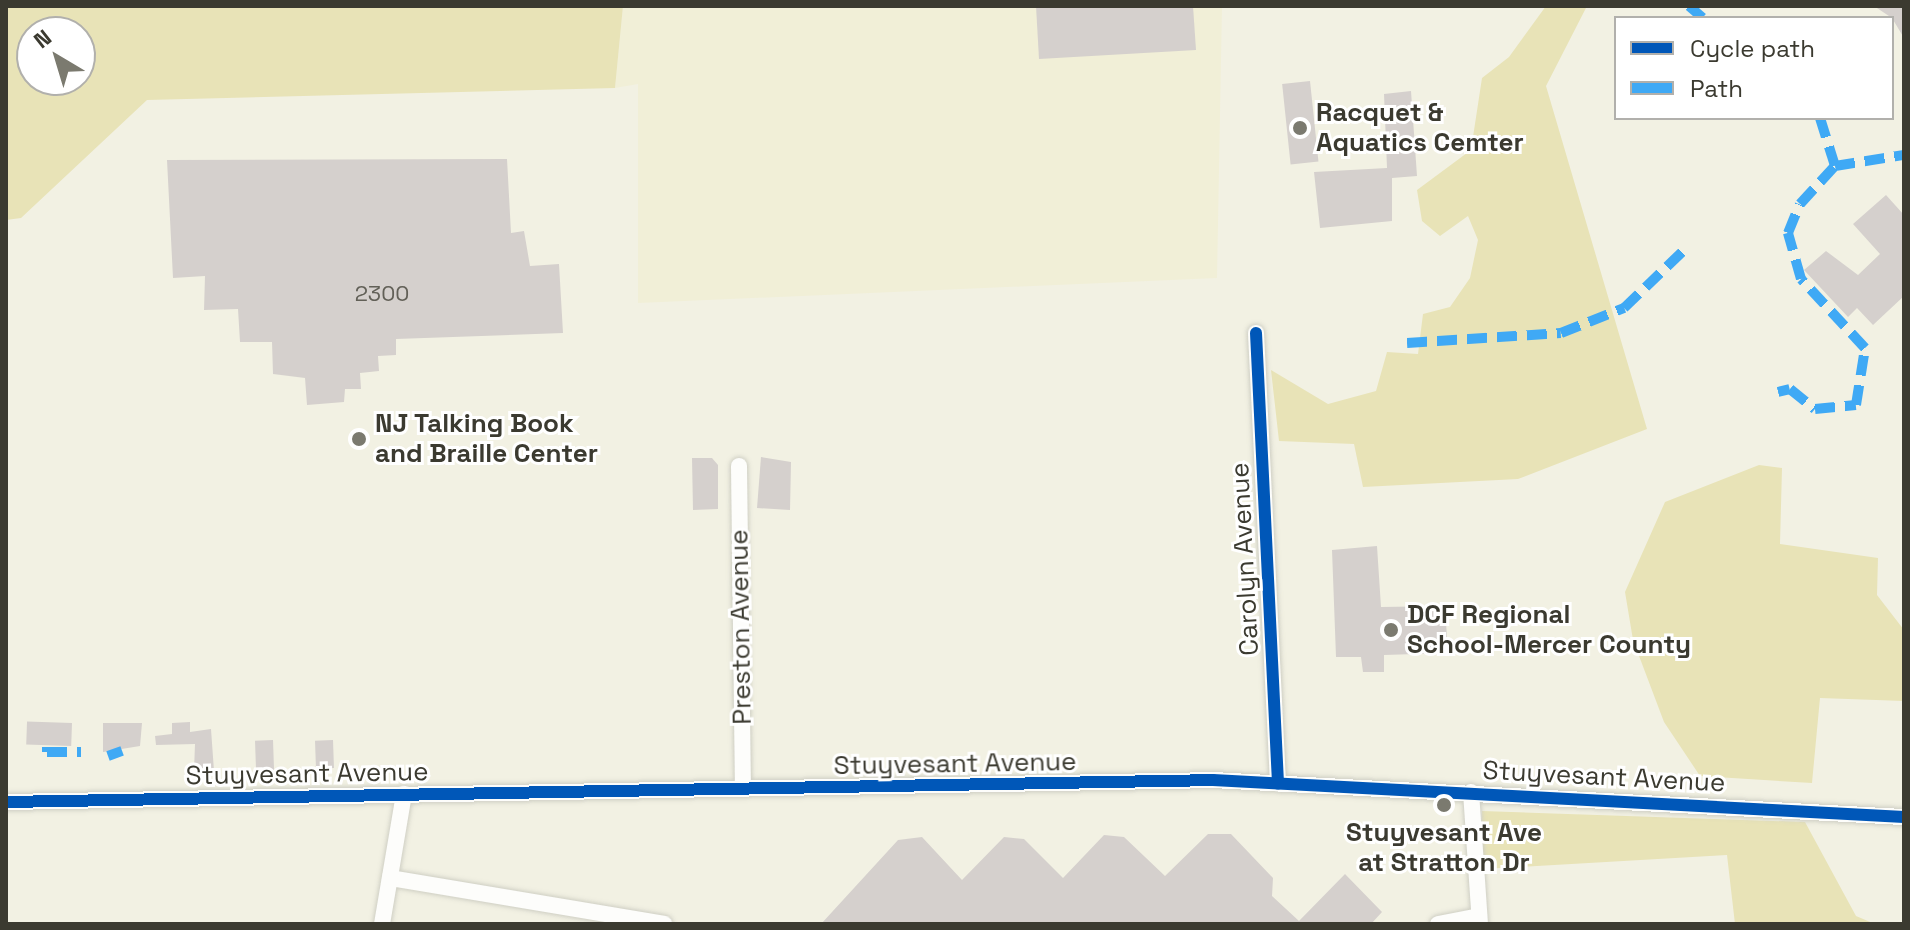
<!DOCTYPE html>
<style>
body{margin:0}
#map{position:relative;width:1910px;height:930px;overflow:hidden;background:#f2f1e3;font-family:"Space Grotesk",sans-serif}
div>[style]{position:absolute}
.built>*{inset:0;background:#f1efd7}
.green>*{inset:0;background:#e8e3b7}
.building>*{inset:0;background:#d5d0cd;transform-origin:0 0}
.roads{filter:drop-shadow(0 0 2px #cfcfc4) drop-shadow(0 0 2px #cfcfc4)}
.street>*{height:16px;margin:-8px;padding:0 8px;transform-origin:8px;border-radius:8px;background:#fdfdfb}
.quiet>*{height:10px;margin-top:-5px;transform-origin:0;background:repeating-linear-gradient(90deg,#3fa9f5 0 20px,transparent 0 30px)}
.cycleway>*{height:12px;margin:-6px;padding:0 6px;transform-origin:6px;border-radius:6px;background:#0057b8}
.dots>*{width:22px;height:22px;translate:-50% -50%;box-sizing:border-box;border:4px solid #fff;border-radius:50%}
span{translate:-50% -50%;white-space:nowrap;text-align:center;line-height:1.15;-webkit-text-stroke:6px #fff;paint-order:stroke}
.number-label{font-size:22px;color:#626057}
.number-label span{-webkit-text-stroke-width:0}
.poi-label{font-size:26px;color:#3b3a30;font-weight:700}
.left{translate:0 -50%;text-align:left}
.street-label{font-size:26px;color:#3b3a30}
.frame{position:absolute;inset:0;border:8px solid #3b3a30;pointer-events:none}
.legend{position:absolute;left:1614px;top:16px;width:280px;height:104px;box-sizing:border-box;background:#fff;border:2px solid #b1b0ac;margin:0;padding:10px 14px;list-style:none;font-size:24px;color:#3b3a30}
.legend li{display:flex;align-items:center;gap:16px;height:40px}
.legend b{width:40px;border:2px solid #b1b0ac}
.north{position:absolute;left:16px;top:16px;width:80px;height:80px;box-sizing:border-box;background:#fff;border:2px solid #b1b0ac;border-radius:50%;rotate:322deg;font-size:22px;font-weight:700;line-height:32px;text-align:center;color:#3b3a30}
.north::after{content:'';display:block;margin:auto;width:28px;height:36px;background:#7b7a6f;clip-path:polygon(50% 0,100% 100%,50% 72%,0 100%)}
</style>
<div id="map">
<div class="built">
<i style="clip-path:polygon(623px 6px,1222px 6px,1217px 278px,638px 303px,638px 84px,615px 88px)"></i>
</div>
<div class="green">
<i style="clip-path:polygon(evenodd,6px 6px,623px 6px,615px 88px,147px 100px,21px 218px,6px 220px,6px 6px,32px 32px,80px 32px,80px 80px,32px 80px,32px 32px)"></i>
<i style="clip-path:polygon(1546px 6px,1587px 6px,1546px 86px,1647px 429px,1518px 479px,1363px 487px,1354px 444px,1279px 441px,1271px 370px,1328px 404px,1376px 391px,1387px 352px,1418px 354px,1423px 314px,1450px 307px,1470px 278px,1478px 240px,1468px 216px,1440px 236px,1422px 221px,1417px 190px,1471px 150px,1482px 78px,1509px 57px)"></i>
<i style="clip-path:polygon(1759px 465px,1782px 468px,1780px 544px,1878px 558px,1877px 595px,1904px 630px,1904px 701px,1820px 698px,1812px 783px,1700px 776px,1664px 722px,1633px 640px,1625px 592px,1665px 502px)"></i>
<i style="clip-path:polygon(1482px 811px,1805px 822px,1856px 916px,1875px 924px,1735px 924px,1727px 855px,1483px 869px)"></i>
</div>
<div class="building">
<i style="clip-path:polygon(1036px 6px,1193px 6px,1196px 50px,1039px 59px)"></i>
<i style="clip-path:polygon(1874px 6px,1904px 6px,1904px 38px,1892px 18px)"></i>
<i style="left:1310px;top:81px;width:81px;height:28px;rotate:84deg"></i>
<i style="clip-path:polygon(1411px 91px,1417px 176px,1392px 178px,1392px 221px,1320px 228px,1314px 172px,1387px 168px,1384px 94px)"></i>
<i style="clip-path:polygon(507px 159px,511px 233px,524px 231px,530px 266px,559px 264px,563px 333px,396px 339px,396px 355px,378px 356px,379px 371px,360px 373px,361px 389px,345px 389px,344px 402px,307px 405px,305px 378px,273px 374px,272px 342px,240px 342px,238px 309px,204px 310px,205px 276px,173px 278px,167px 160px)"></i>
<i style="clip-path:polygon(1886px 195px,1904px 215px,1904px 296px,1873px 325px,1857px 308px,1848px 317px,1804px 270px,1826px 251px,1858px 275px,1880px 254px,1853px 224px)"></i>
<i style="clip-path:polygon(761px 457px,791px 462px,790px 510px,757px 508px)"></i>
<i style="clip-path:polygon(692px 458px,712px 458px,718px 465px,718px 509px,693px 510px)"></i>
<i style="clip-path:polygon(1377px 546px,1381px 607px,1445px 606px,1448px 653px,1384px 655px,1384px 672px,1363px 672px,1361px 657px,1336px 657px,1332px 550px)"></i>
<i style="clip-path:polygon(190px 722px,190px 732px,211px 729px,214px 771px,194px 771px,195px 744px,156px 745px,155px 736px,172px 734px,172px 723px)"></i>
<i style="left:72px;top:723px;width:23px;height:45px;rotate:92deg"></i>
<i style="clip-path:polygon(103px 723px,142px 723px,140px 746px,103px 752px)"></i>
<i style="left:273px;top:740px;width:30px;height:18px;rotate:88deg"></i>
<i style="left:333px;top:740px;width:28px;height:18px;rotate:88deg"></i>
<i style="clip-path:polygon(1208px 834px,1231px 834px,1273px 878px,1272px 896px,1299px 921px,1345px 874px,1382px 912px,1371px 924px,821px 924px,898px 840px,922px 837px,962px 880px,1004px 837px,1024px 839px,1063px 878px,1104px 835px,1124px 837px,1165px 876px)"></i>
</div>
<div class="roads">
<div class="street">
<i style="left:1256px;top:333px;width:451px;rotate:87.2deg"></i>
<i style="left:739px;top:466px;width:322px;rotate:89.3deg"></i>
<i style="left:1471px;top:792px;width:132px;rotate:86.1deg"></i>
<i style="left:6px;top:802px;width:1207px;rotate:-1.04deg"></i>
<i style="left:1213px;top:780px;width:692px;rotate:3.07deg"></i>
<i style="left:390px;top:878px;width:278px;rotate:9.5deg"></i>
<i style="left:382px;top:924px;width:132px;rotate:-80.4deg"></i>
<i style="left:1438px;top:924px;width:42px;rotate:-11deg"></i>
</div>
</div>
<div class="quiet">
<i style="left:1689px;top:6px;width:18px;rotate:41deg"></i>
<i style="left:1820px;top:118px;width:50px;rotate:72.6deg"></i>
<i style="left:1407px;top:343px;width:154px;rotate:-3.7deg"></i>
<i style="left:1561px;top:333px;width:68px;rotate:-21.6deg"></i>
<i style="left:1624px;top:308px;width:82px;rotate:-44deg"></i>
<i style="left:1778px;top:392px;width:12px;rotate:-14deg"></i>
<i style="left:1790px;top:389px;width:32px;rotate:39deg"></i>
<i style="left:1815px;top:409px;width:41px;rotate:-5.6deg"></i>
<i style="left:1856px;top:405px;width:58px;rotate:-81deg"></i>
<i style="left:1865px;top:348px;width:94px;rotate:-132.8deg"></i>
<i style="left:1801px;top:279px;width:48px;rotate:-105.8deg"></i>
<i style="left:1788px;top:233px;width:31px;rotate:-68deg"></i>
<i style="left:1800px;top:204px;width:52px;rotate:-47.4deg"></i>
<i style="left:1835px;top:166px;width:70px;rotate:-9.1deg"></i>
<i style="left:47px;top:747px;width:5px;rotate:90deg"></i>
<i style="left:47px;top:752px;width:34px"></i>
<i style="left:108px;top:756px;width:15px;rotate:-20deg"></i>
</div>
<div class="cycleway">
<i style="left:1256px;top:333px;width:451px;rotate:87.2deg"></i>
<i style="left:6px;top:802px;width:1207px;rotate:-1.04deg"></i>
<i style="left:1213px;top:780px;width:692px;rotate:3.07deg"></i>
</div>
<div class="dots">
<i style="left:1300px;top:128px;background:#7b7a6f"></i>
<i style="left:359px;top:439px;background:#7b7a6f"></i>
<i style="left:1391px;top:630px;background:#7b7a6f"></i>
<i style="left:1444px;top:805px;background:#7b7a6f"></i>
</div>
<div class="number-label">
<span style="left:382px;top:294px">2300</span>
</div>
<div class="poi-label">
<span class="left" style="left:1316px;top:128px">Racquet &amp;<br>Aquatics Cemter</span>
<span class="left" style="left:375px;top:439px">NJ Talking Book<br>and Braille Center</span>
<span class="left" style="left:1407px;top:630px">DCF Regional<br>School-Mercer County</span>
<span style="left:1444px;top:848px">Stuyvesant Ave<br>at Stratton Dr</span>
</div>
<div class="street-label">
<span style="left:1245px;top:559px;rotate:-93deg">Carolyn Avenue</span>
<span style="left:741px;top:627px;rotate:-91deg">Preston Avenue</span>
<span style="left:955px;top:764px;rotate:-1deg">Stuyvesant Avenue</span>
<span style="left:307px;top:774px;rotate:-1deg">Stuyvesant Avenue</span>
<span style="left:1604px;top:777px;rotate:3deg">Stuyvesant Avenue</span>
</div>
<div class="frame"></div>
<ul class="legend">
<li><b style="height:10px;background:#0057b8"></b>Cycle path</li>
<li><b style="height:10px;background:#3fa9f5"></b>Path</li>
</ul>
<div class="north">N</div>
</div>
